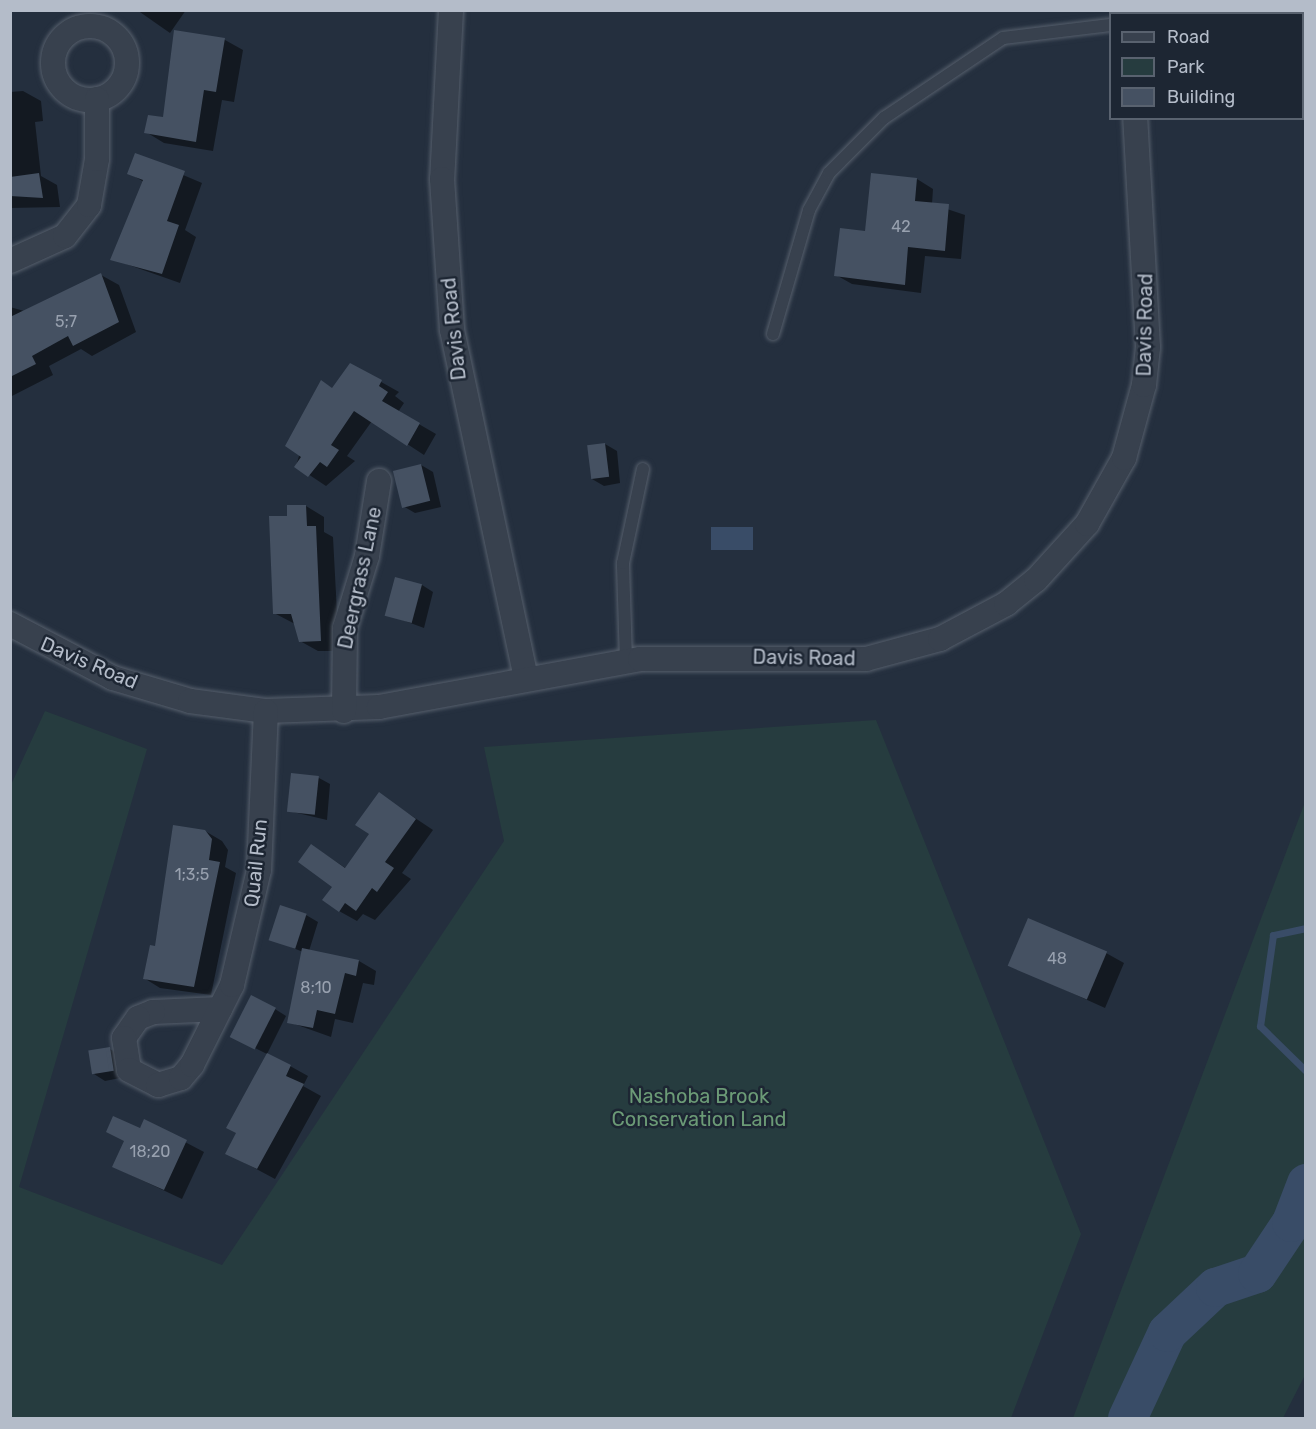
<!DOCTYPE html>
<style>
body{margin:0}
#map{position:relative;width:1316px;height:1429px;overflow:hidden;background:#242f3e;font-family:Rubik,sans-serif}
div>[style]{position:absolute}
.green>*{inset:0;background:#263c3f}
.water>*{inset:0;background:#394c67;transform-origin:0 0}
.shadow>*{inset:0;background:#0007}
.stream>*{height:7px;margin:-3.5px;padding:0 3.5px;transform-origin:3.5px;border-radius:3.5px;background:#394c67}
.river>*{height:39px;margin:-19.5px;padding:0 19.5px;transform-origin:19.5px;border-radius:19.5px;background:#394c67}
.building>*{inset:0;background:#455162;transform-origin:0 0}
.roads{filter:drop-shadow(0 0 2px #565f6c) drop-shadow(0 0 2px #565f6c)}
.lane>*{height:12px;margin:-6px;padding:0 6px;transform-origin:6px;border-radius:6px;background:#38414e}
.street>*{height:24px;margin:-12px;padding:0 12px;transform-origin:12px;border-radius:12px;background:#38414e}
.street>.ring{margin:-12px;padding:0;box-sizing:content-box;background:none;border:24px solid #38414e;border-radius:50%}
span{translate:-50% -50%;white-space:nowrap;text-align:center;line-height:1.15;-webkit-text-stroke:5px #1d2633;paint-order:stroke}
.number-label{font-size:16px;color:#98a1af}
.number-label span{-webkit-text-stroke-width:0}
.street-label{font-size:20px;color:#b4bcc9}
.park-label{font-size:20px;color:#6b9a76}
.frame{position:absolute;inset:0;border:12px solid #b4bcc9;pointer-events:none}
.legend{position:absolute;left:1109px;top:12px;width:195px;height:108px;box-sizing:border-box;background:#1d2633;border:2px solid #59626f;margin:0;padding:8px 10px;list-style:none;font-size:18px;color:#b4bcc9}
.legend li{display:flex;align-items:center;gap:12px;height:30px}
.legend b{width:30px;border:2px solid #59626f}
</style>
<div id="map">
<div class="green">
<i style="clip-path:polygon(45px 711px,147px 749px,19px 1187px,222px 1265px,504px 841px,484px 747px,876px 720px,1081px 1234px,1011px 1418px,11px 1418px,10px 787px)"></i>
<i style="clip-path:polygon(1305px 802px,1305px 1375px,1283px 1418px,1073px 1418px)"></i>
</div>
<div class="water">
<i style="left:753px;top:527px;width:23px;height:42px;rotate:90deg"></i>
</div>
<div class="shadow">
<i style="clip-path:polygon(137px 10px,186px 10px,170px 33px)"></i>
<i style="clip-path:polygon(175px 32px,225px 40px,243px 50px,234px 102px,222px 100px,213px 151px,164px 143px,146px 132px,164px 119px)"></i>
<i style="clip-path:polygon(23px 91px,41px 101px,43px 121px,35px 122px,41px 176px,57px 185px,60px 207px,10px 208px,10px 92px)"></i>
<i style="clip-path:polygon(136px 155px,202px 183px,185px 230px,196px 237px,180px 283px,112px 259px,144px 182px,129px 173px)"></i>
<i style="clip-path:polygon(917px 179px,933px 189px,932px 204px,965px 215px,961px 259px,925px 256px,921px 293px,852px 284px,836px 275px)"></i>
<i style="clip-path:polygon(101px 275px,119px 285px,136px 332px,92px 356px,81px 349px,49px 366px,53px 375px,10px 397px,10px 307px,24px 311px)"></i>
<i style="clip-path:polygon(351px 365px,399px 392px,395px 396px,404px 403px,398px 412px,436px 434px,424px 455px,372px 421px,347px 456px,355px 461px,326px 486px,296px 466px,321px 382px,333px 389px)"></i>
<i style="clip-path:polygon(605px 444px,617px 451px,620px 483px,604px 486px,592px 479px)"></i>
<i style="clip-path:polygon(421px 465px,433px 472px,441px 507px,415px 513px,403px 506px)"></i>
<i style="clip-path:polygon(306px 506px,324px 517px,324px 532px,333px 537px,339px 651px,318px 651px,300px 641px,295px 624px,274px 613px,270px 517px,289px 517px)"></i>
<i style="clip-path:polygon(422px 585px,433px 592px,424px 628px,386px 614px)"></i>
<i style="clip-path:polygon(319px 778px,330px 784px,327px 820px,289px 811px)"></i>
<i style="clip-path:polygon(379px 794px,433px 830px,402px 873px,411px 879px,375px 920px,363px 914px,357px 921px,339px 911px,334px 886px,311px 845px,347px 869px,371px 834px)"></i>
<i style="clip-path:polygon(205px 831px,222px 841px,228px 850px,225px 867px,236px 873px,211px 995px,160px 988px,144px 978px)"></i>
<i style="clip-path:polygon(306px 915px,318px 922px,309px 951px,359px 961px,376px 971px,374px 985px,363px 983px,353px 1023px,335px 1019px,331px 1037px,289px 1022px,303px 952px,271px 939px)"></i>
<i style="clip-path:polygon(1106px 953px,1124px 963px,1105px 1008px,1010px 965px)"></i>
<i style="clip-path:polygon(275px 1009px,286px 1016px,267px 1054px,243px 1042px)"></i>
<i style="clip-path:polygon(110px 1049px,122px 1056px,125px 1077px,105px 1081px,94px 1074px)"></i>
<i style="clip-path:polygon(290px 1066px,308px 1076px,303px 1086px,321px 1096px,275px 1179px,245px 1163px,237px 1133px)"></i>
<i style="clip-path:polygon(145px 1121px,204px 1152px,182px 1199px,114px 1167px)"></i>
</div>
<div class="stream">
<i style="left:1306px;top:928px;width:34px;rotate:168deg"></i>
<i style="left:1273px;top:935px;width:92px;rotate:98.1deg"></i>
<i style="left:1260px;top:1026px;width:64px;rotate:44.4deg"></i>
</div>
<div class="river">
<i style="left:1127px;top:1418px;width:95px;rotate:-65.1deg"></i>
<i style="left:1167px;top:1332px;width:66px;rotate:-43.2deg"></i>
<i style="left:1215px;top:1287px;width:44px;rotate:-18.4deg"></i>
<i style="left:1257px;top:1273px;width:61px;rotate:-56.3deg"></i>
<i style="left:1291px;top:1222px;width:42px;rotate:-69deg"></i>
</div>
<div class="building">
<i style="clip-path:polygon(174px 30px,225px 38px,216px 92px,204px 90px,196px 142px,144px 133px,148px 115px,163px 117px)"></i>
<i style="clip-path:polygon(135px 153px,185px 171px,167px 221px,179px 225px,162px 274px,110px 260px,143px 180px,127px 174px)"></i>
<i style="clip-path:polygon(39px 173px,43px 198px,10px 196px,10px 177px)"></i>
<i style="clip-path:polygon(871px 173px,917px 178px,915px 201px,949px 204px,945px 251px,908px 247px,905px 285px,834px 276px,840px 228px,865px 231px)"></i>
<i style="clip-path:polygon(101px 273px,119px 322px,73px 346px,68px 336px,32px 356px,36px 364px,10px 377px,10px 317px)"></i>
<i style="clip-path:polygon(350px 363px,382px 380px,379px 386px,388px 392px,382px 401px,420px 423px,407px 446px,354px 411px,331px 445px,339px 450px,327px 467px,320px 462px,308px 477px,294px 467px,301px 457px,285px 446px,321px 380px,332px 388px)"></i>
<i style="left:605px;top:443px;width:34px;height:18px;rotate:83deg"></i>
<i style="left:421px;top:464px;width:38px;height:29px;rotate:76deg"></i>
<i style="clip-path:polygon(287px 505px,306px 505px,307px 526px,316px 526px,321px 641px,299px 642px,291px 614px,273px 614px,269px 516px,287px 516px)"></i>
<i style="left:395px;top:577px;width:28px;height:40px;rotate:15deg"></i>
<i style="left:291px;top:773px;width:28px;height:39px;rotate:6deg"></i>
<i style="clip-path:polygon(379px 792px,416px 819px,385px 862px,394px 868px,377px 892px,372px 888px,356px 911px,345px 903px,339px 912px,322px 900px,332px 887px,298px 862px,311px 844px,345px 868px,369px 834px,355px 825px)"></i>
<i style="clip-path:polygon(173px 825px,205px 830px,212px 839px,209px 860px,220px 862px,194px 987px,143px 979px,150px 945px,155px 946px)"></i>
<i style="left:280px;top:905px;width:28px;height:37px;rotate:18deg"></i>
<i style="left:1028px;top:918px;width:86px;height:52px;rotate:23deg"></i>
<i style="clip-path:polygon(302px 948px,359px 960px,356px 976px,345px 973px,335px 1014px,317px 1010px,313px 1028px,287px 1023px)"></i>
<i style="left:251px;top:995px;width:28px;height:47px;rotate:27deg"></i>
<i style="left:110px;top:1047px;width:24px;height:22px;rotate:81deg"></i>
<i style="clip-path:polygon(267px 1053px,291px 1065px,286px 1076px,304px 1084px,257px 1169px,225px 1154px,236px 1133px,226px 1128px)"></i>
<i style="clip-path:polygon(113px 1116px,140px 1128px,144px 1119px,187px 1140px,164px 1190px,112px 1167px,124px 1141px,106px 1132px)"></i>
</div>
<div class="roads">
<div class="lane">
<i style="left:773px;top:334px;width:129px;rotate:-73.8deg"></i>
<i style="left:809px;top:210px;width:42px;rotate:-61.6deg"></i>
<i style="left:829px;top:173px;width:78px;rotate:-45deg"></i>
<i style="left:884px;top:118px;width:143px;rotate:-33.9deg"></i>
<i style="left:1003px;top:38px;width:108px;rotate:-6.9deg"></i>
<i style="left:626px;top:661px;width:98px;rotate:-91.8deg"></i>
<i style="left:623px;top:563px;width:96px;rotate:-78deg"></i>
</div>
<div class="street">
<i style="left:451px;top:10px;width:169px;rotate:93deg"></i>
<i style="left:442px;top:179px;width:151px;rotate:86.2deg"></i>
<i style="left:452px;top:330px;width:355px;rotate:78deg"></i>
<i style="left:1134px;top:14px;width:4px;rotate:-90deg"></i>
<i class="ring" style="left:53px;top:26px;width:50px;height:50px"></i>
<i style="left:10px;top:261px;width:60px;rotate:-24.4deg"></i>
<i style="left:65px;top:236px;width:39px;rotate:-52deg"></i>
<i style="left:89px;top:205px;width:47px;rotate:-80.1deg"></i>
<i style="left:97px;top:159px;width:60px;rotate:-90deg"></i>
<i style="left:10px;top:624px;width:116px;rotate:27.7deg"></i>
<i style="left:113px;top:678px;width:80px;rotate:16.6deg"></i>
<i style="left:190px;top:701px;width:77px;rotate:7.5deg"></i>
<i style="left:266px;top:711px;width:113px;rotate:-2deg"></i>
<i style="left:379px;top:707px;width:265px;rotate:-10.4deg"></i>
<i style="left:640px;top:659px;width:226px"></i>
<i style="left:866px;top:659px;width:77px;rotate:-15.1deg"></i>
<i style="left:940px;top:639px;width:75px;rotate:-27.9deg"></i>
<i style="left:1006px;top:604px;width:38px;rotate:-39deg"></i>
<i style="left:1036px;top:580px;width:76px;rotate:-47.7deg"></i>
<i style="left:1087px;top:524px;width:76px;rotate:-60.7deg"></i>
<i style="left:1124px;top:458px;width:76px;rotate:-74.7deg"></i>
<i style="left:1144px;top:385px;width:38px;rotate:-84deg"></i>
<i style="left:1148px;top:347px;width:229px;rotate:-93.2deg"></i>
<i style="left:344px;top:711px;width:83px;rotate:-89.3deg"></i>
<i style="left:345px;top:628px;width:75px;rotate:-73deg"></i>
<i style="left:367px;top:556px;width:76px;rotate:-80.9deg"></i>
<i style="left:220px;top:1009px;width:67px;rotate:177.4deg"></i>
<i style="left:153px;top:1012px;width:16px;rotate:158deg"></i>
<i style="left:138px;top:1018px;width:24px;rotate:125deg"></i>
<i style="left:124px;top:1038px;width:32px;rotate:81deg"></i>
<i style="left:129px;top:1070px;width:33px;rotate:27deg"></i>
<i style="left:158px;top:1085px;width:24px;rotate:-17deg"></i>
<i style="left:181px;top:1078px;width:17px;rotate:-50deg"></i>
<i style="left:192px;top:1065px;width:89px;rotate:-63.4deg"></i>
<i style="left:232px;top:985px;width:118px;rotate:-76.8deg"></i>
<i style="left:259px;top:870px;width:159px;rotate:-87.5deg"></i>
</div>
</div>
<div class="number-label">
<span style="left:901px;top:227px">42</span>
<span style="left:66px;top:322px">5;7</span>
<span style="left:192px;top:875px">1;3;5</span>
<span style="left:1057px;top:959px">48</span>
<span style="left:316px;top:988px">8;10</span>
<span style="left:150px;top:1152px">18;20</span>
</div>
<div class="street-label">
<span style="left:1145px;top:325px;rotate:-89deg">Davis Road</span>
<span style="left:454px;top:329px;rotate:-96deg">Davis Road</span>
<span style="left:360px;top:578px;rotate:-78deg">Deergrass Lane</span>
<span style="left:804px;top:658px;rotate:1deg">Davis Road</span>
<span style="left:89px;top:663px;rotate:23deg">Davis Road</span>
<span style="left:256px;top:863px;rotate:-84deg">Quail Run</span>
</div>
<div class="park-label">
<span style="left:699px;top:1108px">Nashoba Brook<br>Conservation Land</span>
</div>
<div class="frame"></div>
<ul class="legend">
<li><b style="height:8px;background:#38414e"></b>Road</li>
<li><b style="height:16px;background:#263c3f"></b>Park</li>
<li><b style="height:16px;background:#455162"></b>Building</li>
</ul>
</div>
